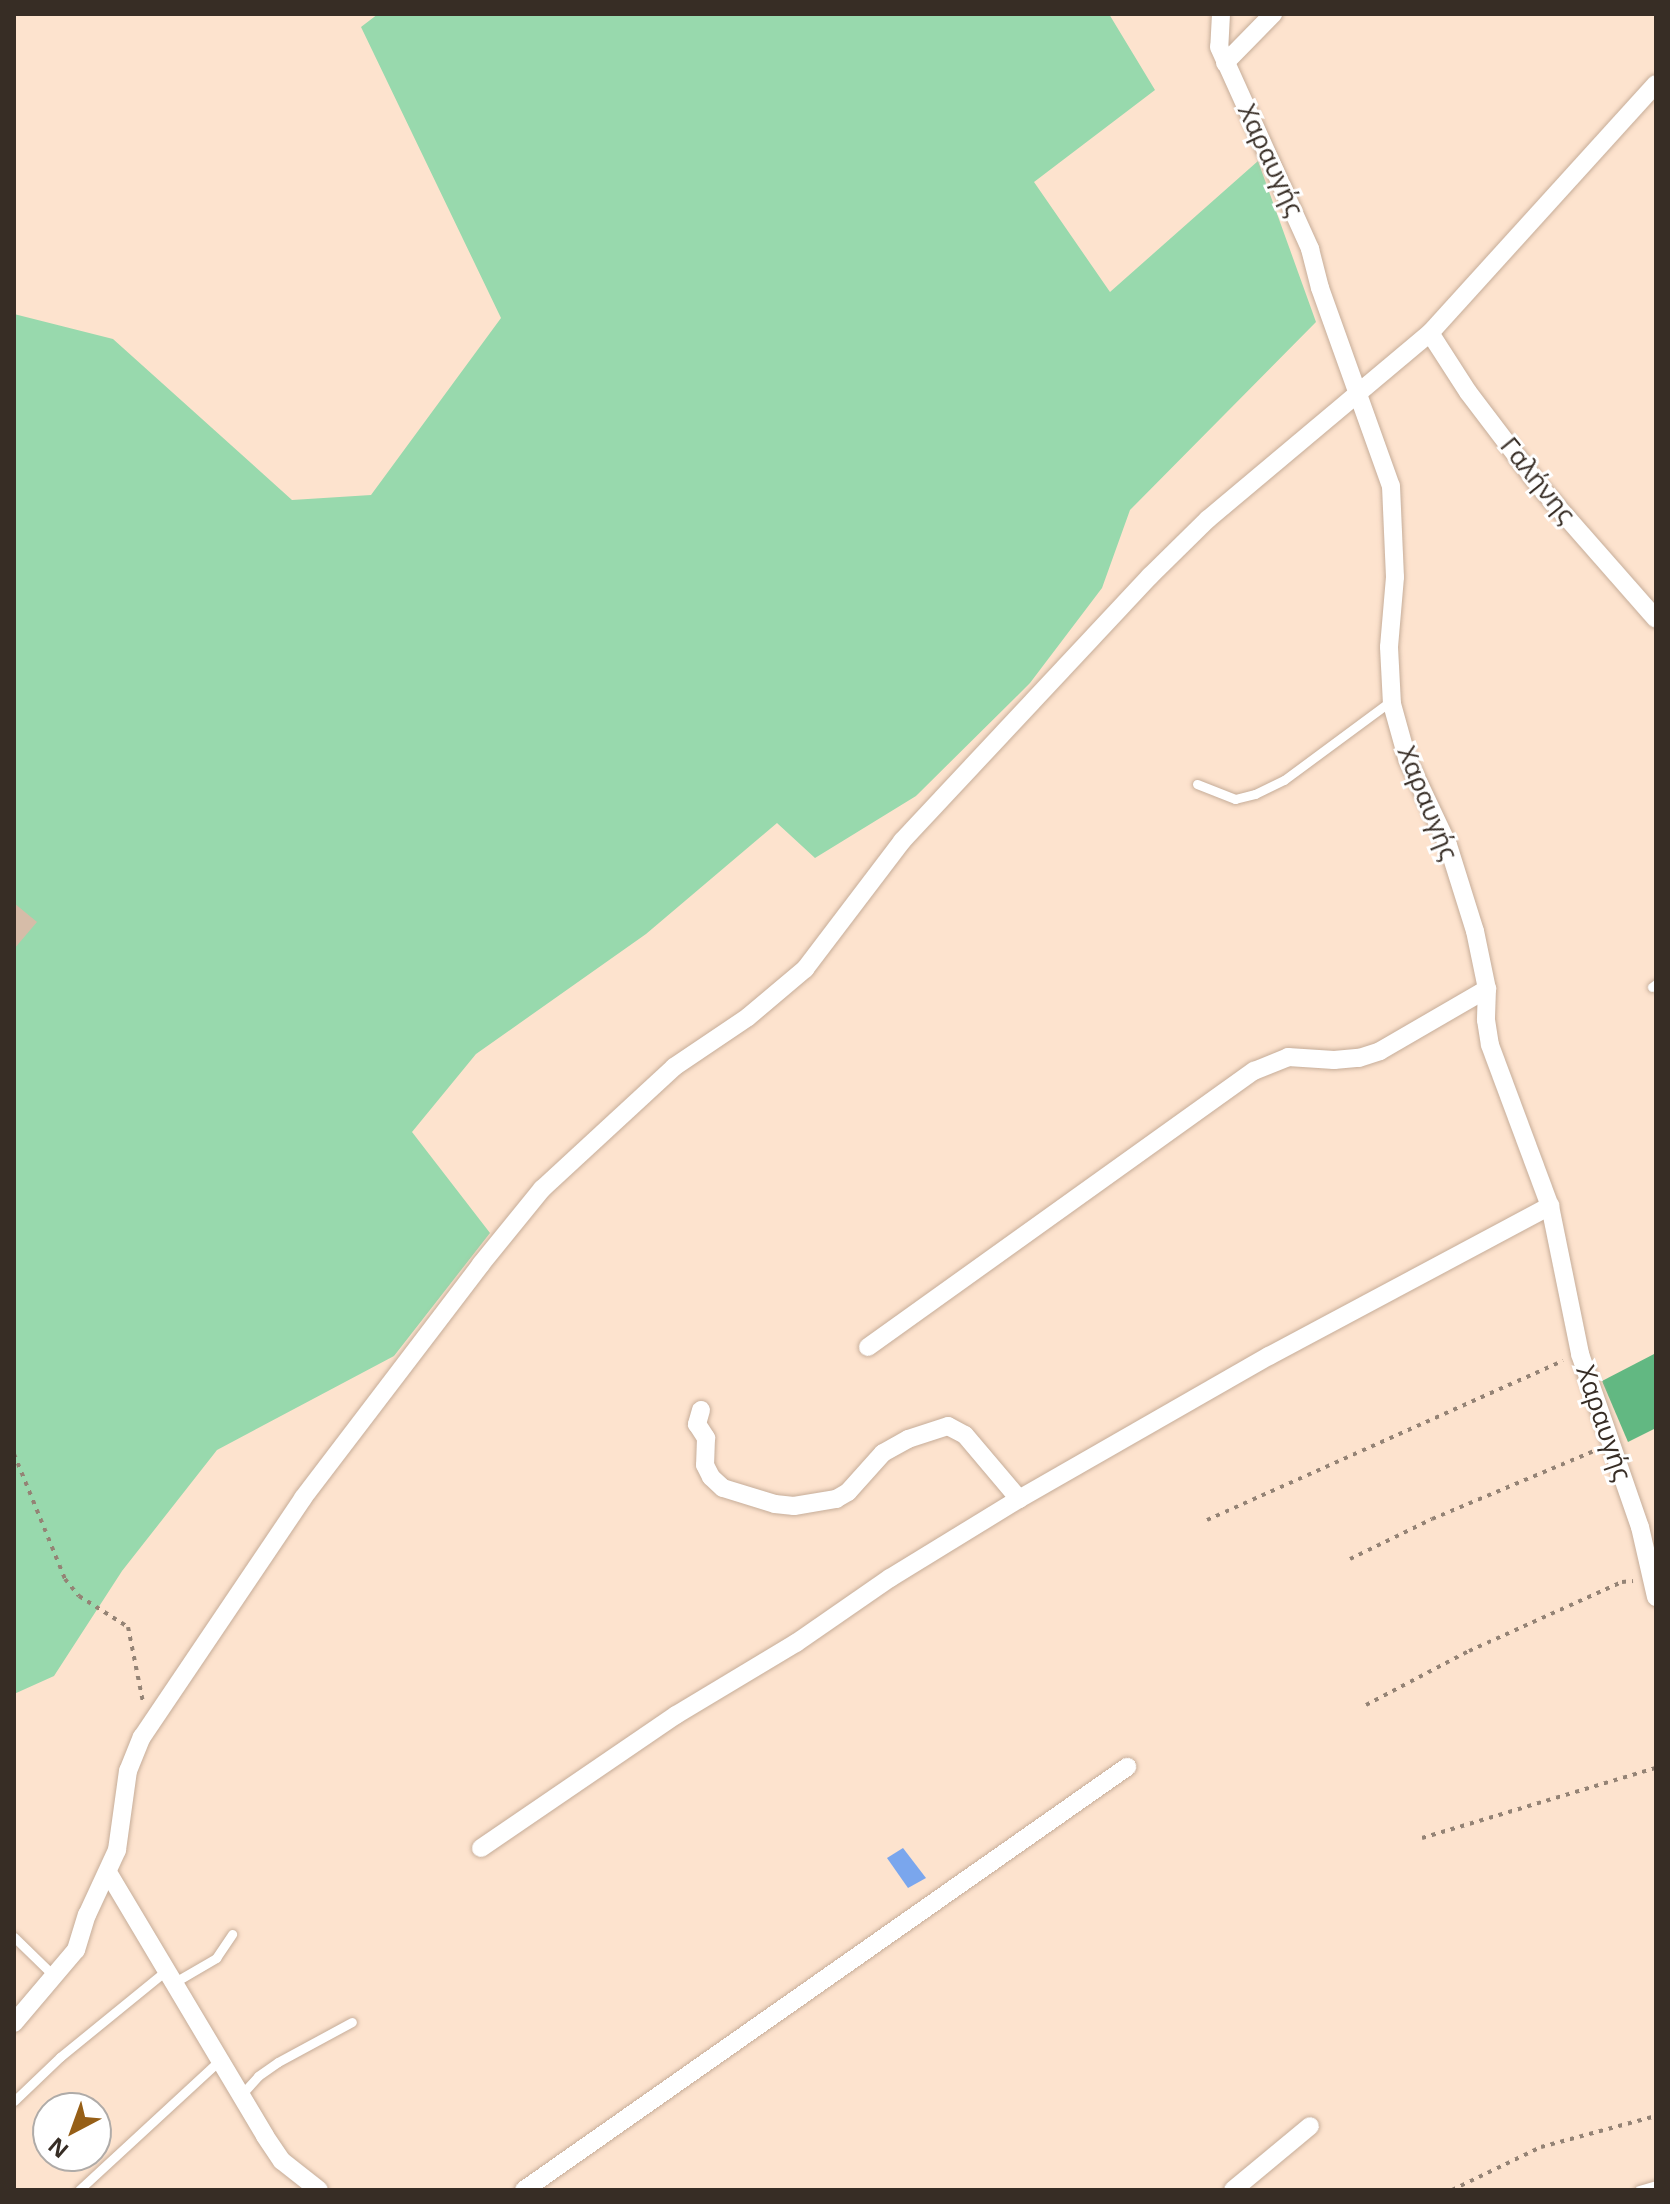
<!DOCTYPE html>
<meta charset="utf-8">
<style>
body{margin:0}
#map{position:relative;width:1670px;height:2204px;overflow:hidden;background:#fde3ce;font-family:"Open Sans",sans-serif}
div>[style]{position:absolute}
.green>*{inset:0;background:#98d9ad}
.forest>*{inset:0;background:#62b882}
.water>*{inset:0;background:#7aa6ed}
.building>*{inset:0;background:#d6bca8}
.path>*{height:4px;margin-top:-2px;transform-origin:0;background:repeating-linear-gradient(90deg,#948375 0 4px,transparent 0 10px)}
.roads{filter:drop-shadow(0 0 2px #c6ad99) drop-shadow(0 0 2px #c6ad99)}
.lane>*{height:9px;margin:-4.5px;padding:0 4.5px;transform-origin:4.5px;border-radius:4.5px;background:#fff}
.street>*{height:18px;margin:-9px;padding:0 9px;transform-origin:9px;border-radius:9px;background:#fff}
span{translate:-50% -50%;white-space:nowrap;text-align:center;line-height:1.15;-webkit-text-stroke:6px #fff;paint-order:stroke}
.street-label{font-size:26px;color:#372d25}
.frame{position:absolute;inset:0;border:16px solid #372d25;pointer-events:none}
.north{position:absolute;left:32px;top:2092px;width:80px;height:80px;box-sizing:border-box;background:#fff;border:2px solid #afaba8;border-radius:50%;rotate:221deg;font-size:22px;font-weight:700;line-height:32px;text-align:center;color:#372d25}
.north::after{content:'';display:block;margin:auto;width:28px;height:36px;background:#965f17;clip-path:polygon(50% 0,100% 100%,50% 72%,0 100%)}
</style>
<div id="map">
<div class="green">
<i style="clip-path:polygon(378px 14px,1109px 14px,1155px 90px,1034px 182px,1110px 292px,1258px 161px,1316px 322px,1130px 510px,1102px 588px,1030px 683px,916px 796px,815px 858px,777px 823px,646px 934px,476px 1054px,412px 1132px,490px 1233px,394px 1356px,217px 1450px,122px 1571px,54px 1676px,14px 1694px,14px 314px,113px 339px,292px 500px,371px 495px,501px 318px,361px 27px)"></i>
</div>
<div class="forest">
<i style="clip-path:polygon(1656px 1353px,1656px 1428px,1628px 1442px,1602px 1381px)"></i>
</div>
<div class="water">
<i style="clip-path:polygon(903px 1848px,926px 1878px,908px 1888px,887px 1858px)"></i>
</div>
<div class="building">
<i style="clip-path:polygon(14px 903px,37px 922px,14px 949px)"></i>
</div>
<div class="path">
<i style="left:14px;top:1454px;width:135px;rotate:67.8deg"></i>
<i style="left:65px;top:1579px;width:22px;rotate:51deg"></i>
<i style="left:79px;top:1596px;width:58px;rotate:32.3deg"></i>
<i style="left:128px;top:1627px;width:76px;rotate:78.7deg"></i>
<i style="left:1207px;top:1520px;width:390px;rotate:-24.1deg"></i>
<i style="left:1350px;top:1559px;width:91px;rotate:-26deg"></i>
<i style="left:1432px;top:1519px;width:176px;rotate:-22.8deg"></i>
<i style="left:1366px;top:1705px;width:116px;rotate:-27.7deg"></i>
<i style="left:1469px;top:1651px;width:168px;rotate:-24.3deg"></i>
<i style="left:1622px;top:1582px;width:11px;rotate:-5deg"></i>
<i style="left:1422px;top:1838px;width:244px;rotate:-16.7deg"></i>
<i style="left:1452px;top:2190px;width:99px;rotate:-25.8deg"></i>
<i style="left:1541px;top:2147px;width:119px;rotate:-15.1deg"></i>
</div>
<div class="roads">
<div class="lane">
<i style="left:1197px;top:784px;width:41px;rotate:21.5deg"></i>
<i style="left:1235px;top:799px;width:21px;rotate:-14deg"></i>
<i style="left:1255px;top:794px;width:32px;rotate:-26deg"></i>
<i style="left:1284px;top:780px;width:134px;rotate:-36.5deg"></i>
<i style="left:1652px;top:987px;width:5px;rotate:-37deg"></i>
<i style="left:14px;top:1937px;width:57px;rotate:44.3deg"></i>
<i style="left:175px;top:1982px;width:48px;rotate:-30.3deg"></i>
<i style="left:216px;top:1958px;width:29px;rotate:-56deg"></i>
<i style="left:242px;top:2094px;width:24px;rotate:-48deg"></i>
<i style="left:258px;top:2076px;width:24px;rotate:-35deg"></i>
<i style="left:278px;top:2062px;width:84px;rotate:-28.4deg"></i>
<i style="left:14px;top:2101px;width:64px;rotate:-43.7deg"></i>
<i style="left:60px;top:2057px;width:139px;rotate:-39.2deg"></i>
<i style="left:79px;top:2190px;width:193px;rotate:-42.7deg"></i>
<i style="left:1639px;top:2190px;width:18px;rotate:-16deg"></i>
</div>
<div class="street">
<i style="left:1221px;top:14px;width:33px;rotate:93deg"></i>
<i style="left:1219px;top:47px;width:222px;rotate:65.7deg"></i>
<i style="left:1310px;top:249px;width:40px;rotate:75.6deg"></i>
<i style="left:1320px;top:288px;width:210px;rotate:70.3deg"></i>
<i style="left:1391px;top:486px;width:91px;rotate:87.5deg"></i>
<i style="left:1395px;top:577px;width:70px;rotate:94.9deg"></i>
<i style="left:1389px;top:647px;width:57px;rotate:87deg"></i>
<i style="left:1392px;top:704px;width:56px;rotate:74.5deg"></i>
<i style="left:1407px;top:758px;width:96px;rotate:64.8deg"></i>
<i style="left:1448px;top:845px;width:90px;rotate:72.6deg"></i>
<i style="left:1475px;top:931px;width:59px;rotate:78.3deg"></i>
<i style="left:1487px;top:989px;width:31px;rotate:92deg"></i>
<i style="left:1486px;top:1020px;width:25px;rotate:81deg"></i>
<i style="left:1490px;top:1045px;width:172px;rotate:69.6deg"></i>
<i style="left:1550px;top:1206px;width:151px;rotate:78.5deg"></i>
<i style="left:1580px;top:1354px;width:183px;rotate:70.9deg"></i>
<i style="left:1640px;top:1527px;width:72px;rotate:77.1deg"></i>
<i style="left:1225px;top:63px;width:69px;rotate:-45.6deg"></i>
<i style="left:1430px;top:333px;width:70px;rotate:57.2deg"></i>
<i style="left:1468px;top:392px;width:121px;rotate:52.8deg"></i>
<i style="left:1541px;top:488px;width:174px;rotate:48.7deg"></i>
<i style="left:868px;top:1347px;width:475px;rotate:-35.6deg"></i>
<i style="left:1254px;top:1071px;width:37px;rotate:-22deg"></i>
<i style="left:1288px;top:1057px;width:46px;rotate:3.7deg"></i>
<i style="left:1334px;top:1060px;width:25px;rotate:-5deg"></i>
<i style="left:1359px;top:1058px;width:22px;rotate:-18deg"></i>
<i style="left:1380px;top:1051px;width:124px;rotate:-30.1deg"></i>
<i style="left:701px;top:1410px;width:15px;rotate:106deg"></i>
<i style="left:697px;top:1424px;width:17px;rotate:57deg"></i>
<i style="left:706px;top:1438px;width:27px;rotate:92deg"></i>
<i style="left:705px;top:1465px;width:13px;rotate:63deg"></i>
<i style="left:711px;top:1477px;width:16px;rotate:43deg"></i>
<i style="left:723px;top:1488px;width:54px;rotate:17.1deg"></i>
<i style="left:775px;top:1504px;width:19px;rotate:6deg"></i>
<i style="left:794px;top:1506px;width:43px;rotate:-9.5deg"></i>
<i style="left:836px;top:1499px;width:14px;rotate:-30deg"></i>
<i style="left:848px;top:1492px;width:52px;rotate:-48.1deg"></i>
<i style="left:883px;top:1453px;width:29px;rotate:-29deg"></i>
<i style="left:908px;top:1439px;width:42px;rotate:-18deg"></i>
<i style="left:948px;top:1426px;width:19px;rotate:28deg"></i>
<i style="left:965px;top:1435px;width:84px;rotate:49.8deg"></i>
<i style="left:481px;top:1848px;width:236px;rotate:-34.3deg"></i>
<i style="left:676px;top:1715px;width:140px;rotate:-31deg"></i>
<i style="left:796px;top:1643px;width:114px;rotate:-34.7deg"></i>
<i style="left:890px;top:1578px;width:151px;rotate:-31.5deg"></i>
<i style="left:1019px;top:1499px;width:288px;rotate:-29.8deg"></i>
<i style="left:1269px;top:1356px;width:319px;rotate:-28.1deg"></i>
<i style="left:109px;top:1874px;width:305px;rotate:59.2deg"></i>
<i style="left:265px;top:2136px;width:30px;rotate:56deg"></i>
<i style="left:282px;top:2161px;width:47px;rotate:38.1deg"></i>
<i style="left:14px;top:2023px;width:96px;rotate:-49.7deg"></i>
<i style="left:76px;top:1950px;width:37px;rotate:-73deg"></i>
<i style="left:87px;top:1915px;width:72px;rotate:-65.2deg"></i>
<i style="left:117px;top:1850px;width:80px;rotate:-82.1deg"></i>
<i style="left:128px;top:1771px;width:37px;rotate:-68deg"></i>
<i style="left:142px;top:1737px;width:288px;rotate:-56deg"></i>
<i style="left:303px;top:1498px;width:294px;rotate:-52.7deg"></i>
<i style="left:481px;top:1264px;width:97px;rotate:-50.9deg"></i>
<i style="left:542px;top:1189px;width:180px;rotate:-42.7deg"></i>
<i style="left:674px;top:1067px;width:89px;rotate:-34deg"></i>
<i style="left:748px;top:1017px;width:75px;rotate:-40.1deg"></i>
<i style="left:805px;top:969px;width:161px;rotate:-52.8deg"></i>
<i style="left:902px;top:841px;width:363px;rotate:-46.9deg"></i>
<i style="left:1150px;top:576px;width:81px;rotate:-44.5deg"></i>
<i style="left:1208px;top:519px;width:290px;rotate:-40deg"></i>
<i style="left:1430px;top:333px;width:336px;rotate:-47.8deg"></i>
<i style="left:524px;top:2190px;width:737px;rotate:-35.05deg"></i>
<i style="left:1233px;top:2190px;width:100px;rotate:-39.7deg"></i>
</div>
</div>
<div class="street-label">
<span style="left:1271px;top:160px;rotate:65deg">Χαραυγής</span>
<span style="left:1538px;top:480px;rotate:51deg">Γαλήνης</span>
<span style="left:1428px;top:803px;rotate:68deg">Χαραυγής</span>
<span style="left:1604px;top:1423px;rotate:71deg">Χαραυγής</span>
</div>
<div class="frame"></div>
<div class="north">N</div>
</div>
